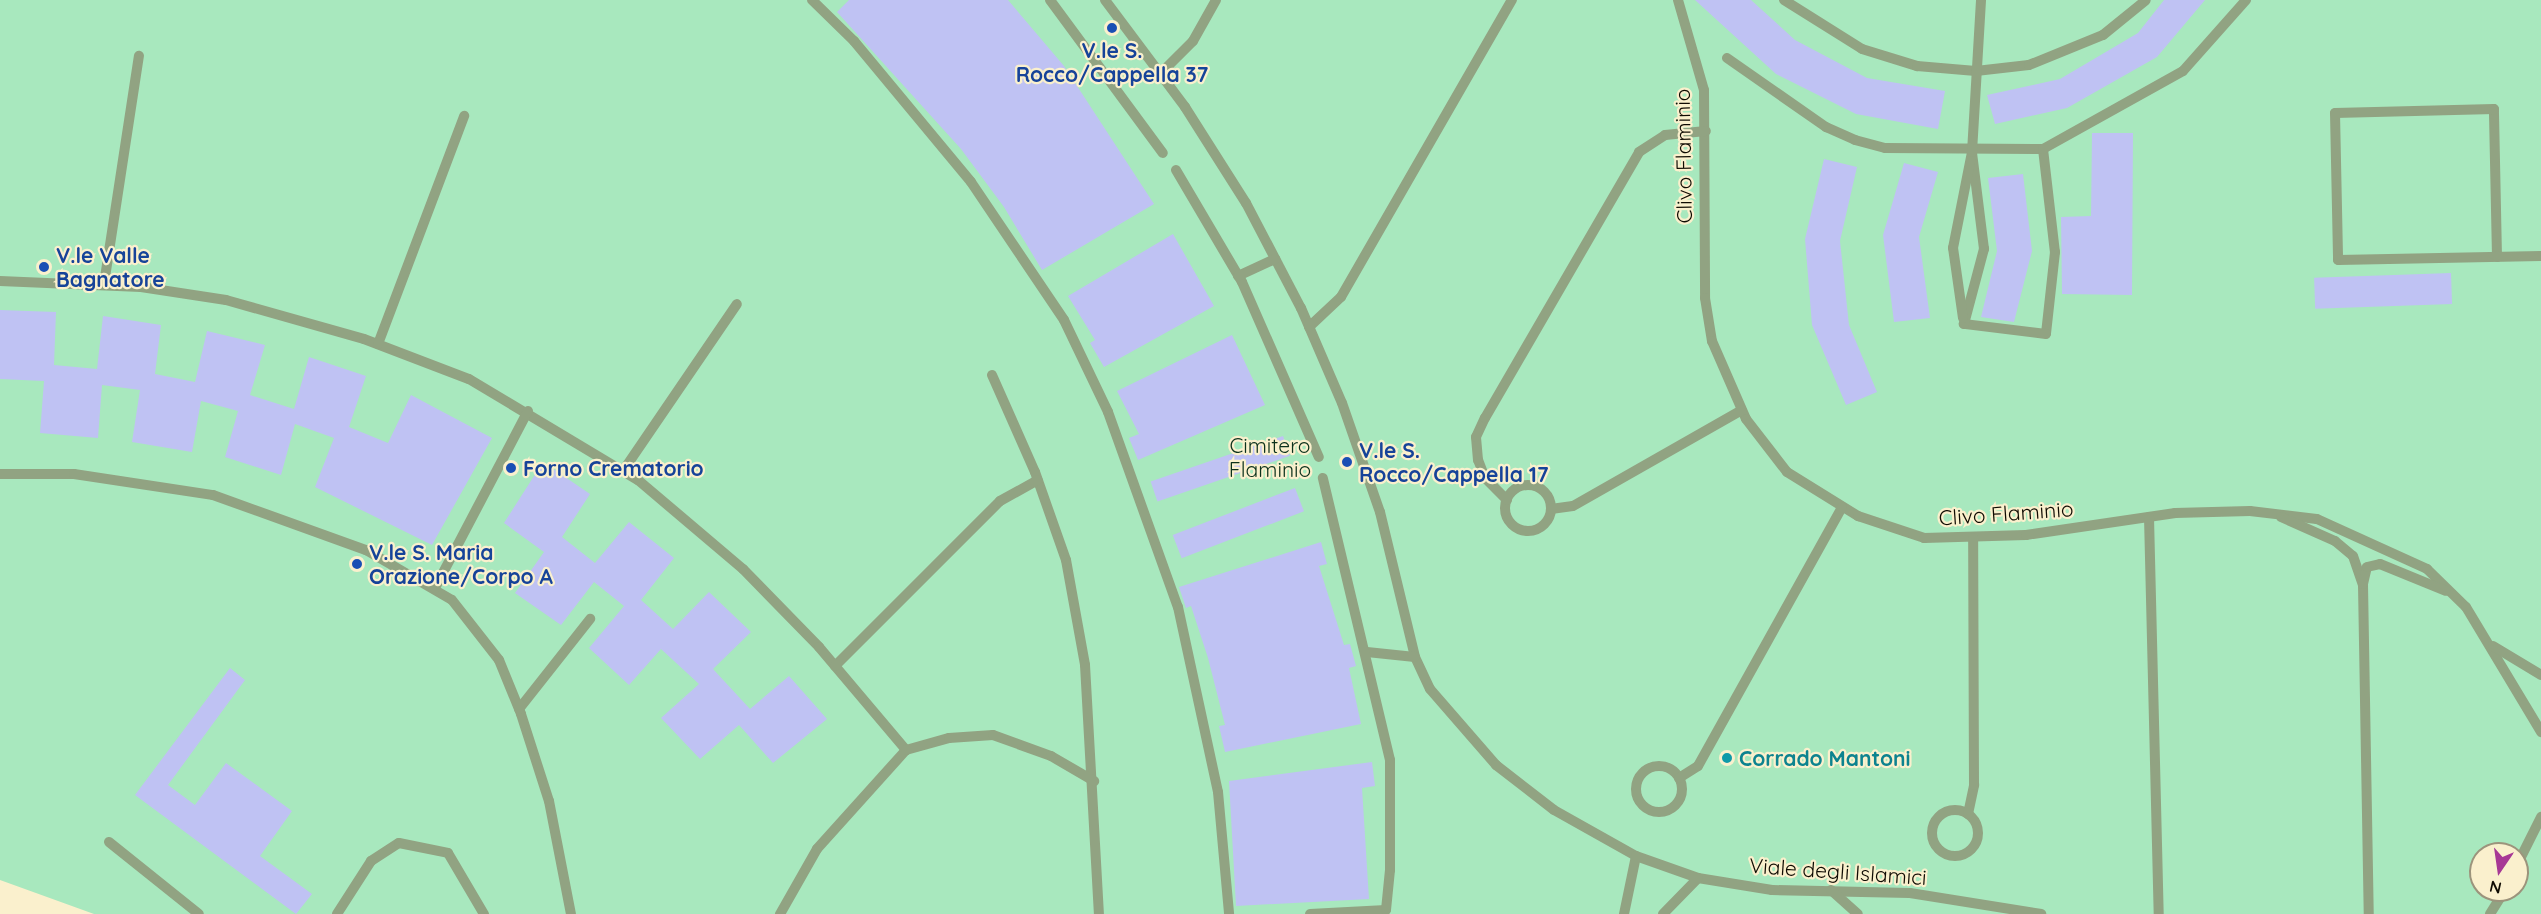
<!DOCTYPE html>
<style>
body{margin:0}
#map{position:relative;width:2541px;height:914px;overflow:hidden;background:#faf0cd;font-family:Quicksand,sans-serif}
div>[style]{position:absolute}
.green>*{inset:0;background:#a8e8be}
.building>*{inset:0;background:#bfc2f3;transform-origin:0 0}
.service>*{height:10px;margin:-5px;padding:0 5px;transform-origin:5px;border-radius:5px;background:#91a382}
.service>.ring{margin:-5px;padding:0;box-sizing:content-box;background:none;border:10px solid #91a382;border-radius:50%}
.dots>*{width:16px;height:16px;translate:-50% -50%;box-sizing:border-box;border:3px solid #faf0cd;border-radius:50%}
span{translate:-50% -50%;white-space:nowrap;text-align:center;line-height:1.15;-webkit-text-stroke:4.5px #faf0cd;paint-order:stroke}
.transit-label{font-size:21px;color:#164399;font-weight:700}
.left{translate:0 -50%;text-align:left}
.street-label{font-size:21px;color:#0f0b02}
.park-label{font-size:21px;color:#0b311c}
.culture-label{font-size:21px;color:#0d838f;font-weight:700}
.north{position:absolute;left:2469px;top:842px;width:60px;height:60px;box-sizing:border-box;background:#faf0cd;border:2px solid #9c947c;border-radius:50%;rotate:193deg;font-size:16px;font-weight:700;line-height:24px;text-align:center;color:#0f0b02}
.north::after{content:'';display:block;margin:auto;width:21px;height:27px;background:#a73895;clip-path:polygon(50% 0,100% 100%,50% 72%,0 100%)}
</style>
<div id="map">
<div class="green">
<i style="clip-path:polygon(evenodd,0 0,2541px 0,2541px 914px,94px 914px,0 880px,0 0,2481px 854px,2517px 854px,2517px 890px,2481px 890px,2481px 854px)"></i>
</div>
<div class="building">
<i style="clip-path:polygon(849px 0,1008px 0,1064px 66px,1154px 204px,1042px 270px,1004px 207px,961px 149px,837px 12px)"></i>
<i style="clip-path:polygon(1695px 0,1751px 0,1795px 40px,1867px 78px,1945px 91px,1938px 129px,1856px 114px,1776px 74px)"></i>
<i style="clip-path:polygon(2164px 0,2205px 0,2157px 57px,2067px 108px,1995px 124px,1987px 95px,2060px 79px,2138px 33px)"></i>
<i style="clip-path:polygon(2092px 133px,2133px 133px,2132px 295px,2062px 294px,2061px 217px,2091px 216px)"></i>
<i style="clip-path:polygon(1824px 159px,1857px 167px,1840px 241px,1849px 325px,1877px 392px,1846px 405px,1812px 325px,1805px 239px)"></i>
<i style="clip-path:polygon(1904px 163px,1938px 172px,1919px 237px,1930px 318px,1894px 322px,1883px 235px)"></i>
<i style="clip-path:polygon(2023px 174px,2032px 251px,2014px 322px,1981px 317px,1997px 251px,1988px 178px)"></i>
<i style="clip-path:polygon(1173px 234px,1214px 306px,1104px 367px,1090px 343px,1095px 340px,1068px 296px)"></i>
<i style="left:2451px;top:273px;width:31px;height:137px;rotate:88deg"></i>
<i style="clip-path:polygon(0 310px,56px 312px,54px 365px,97px 369px,103px 316px,161px 325px,155px 374px,195px 382px,207px 331px,265px 345px,250px 395px,294px 409px,309px 357px,366px 376px,349px 427px,388px 443px,411px 395px,492px 438px,432px 545px,315px 487px,334px 438px,295px 424px,281px 475px,225px 457px,238px 411px,201px 401px,192px 452px,132px 442px,140px 390px,102px 385px,98px 438px,40px 433px,44px 381px,0 379px)"></i>
<i style="clip-path:polygon(1232px 335px,1265px 405px,1138px 460px,1129px 438px,1139px 434px,1117px 391px)"></i>
<i style="left:1283px;top:436px;width:21px;height:140px;rotate:71deg"></i>
<i style="clip-path:polygon(543px 462px,590px 494px,562px 537px,595px 563px,629px 522px,674px 558px,641px 600px,673px 629px,709px 592px,751px 632px,713px 669px,750px 709px,789px 676px,827px 719px,773px 763px,739px 725px,700px 759px,661px 718px,699px 684px,661px 649px,629px 685px,589px 648px,624px 606px,594px 582px,561px 625px,515px 593px,544px 552px,504px 523px)"></i>
<i style="left:1295px;top:488px;width:25px;height:131px;rotate:69deg"></i>
<i style="clip-path:polygon(1321px 542px,1327px 564px,1319px 566px,1344px 645px,1350px 644px,1356px 666px,1349px 668px,1361px 724px,1225px 752px,1219px 726px,1225px 725px,1208px 658px,1191px 606px,1186px 608px,1179px 587px)"></i>
<i style="clip-path:polygon(230px 668px,245px 680px,168px 785px,195px 805px,226px 763px,292px 811px,260px 856px,312px 894px,296px 914px,135px 795px)"></i>
<i style="clip-path:polygon(1372px 762px,1375px 786px,1362px 788px,1369px 899px,1236px 906px,1229px 781px)"></i>
</div>
<div class="service">
<i style="left:812px;top:0;width:59px;rotate:44.3deg"></i>
<i style="left:854px;top:41px;width:183px;rotate:50.3deg"></i>
<i style="left:971px;top:182px;width:166px;rotate:56deg"></i>
<i style="left:1064px;top:320px;width:102px;rotate:64.4deg"></i>
<i style="left:1108px;top:412px;width:207px;rotate:70.3deg"></i>
<i style="left:1178px;top:607px;width:189px;rotate:77.8deg"></i>
<i style="left:1218px;top:792px;width:122px;rotate:84.8deg"></i>
<i style="left:1050px;top:0;width:190px;rotate:53.6deg"></i>
<i style="left:1105px;top:0;width:134px;rotate:53.2deg"></i>
<i style="left:1185px;top:107px;width:114px;rotate:57.6deg"></i>
<i style="left:1246px;top:203px;width:119px;rotate:62.4deg"></i>
<i style="left:1301px;top:308px;width:103px;rotate:66.7deg"></i>
<i style="left:1342px;top:403px;width:115px;rotate:70.8deg"></i>
<i style="left:1380px;top:512px;width:149px;rotate:76.4deg"></i>
<i style="left:1415px;top:657px;width:35px;rotate:65deg"></i>
<i style="left:1430px;top:689px;width:101px;rotate:49deg"></i>
<i style="left:1496px;top:765px;width:73px;rotate:37.8deg"></i>
<i style="left:1554px;top:810px;width:94px;rotate:29.3deg"></i>
<i style="left:1636px;top:856px;width:66px;rotate:19.5deg"></i>
<i style="left:1698px;top:878px;width:75px;rotate:9.2deg"></i>
<i style="left:1772px;top:890px;width:138px;rotate:1.2deg"></i>
<i style="left:1910px;top:893px;width:133px;rotate:9.1deg"></i>
<i style="left:1678px;top:0;width:94px;rotate:73.9deg"></i>
<i style="left:1704px;top:90px;width:208px;rotate:89.7deg"></i>
<i style="left:1705px;top:298px;width:44px;rotate:80.8deg"></i>
<i style="left:1712px;top:341px;width:85px;rotate:66.4deg"></i>
<i style="left:1746px;top:419px;width:67px;rotate:52.3deg"></i>
<i style="left:1787px;top:472px;width:84px;rotate:31.8deg"></i>
<i style="left:1858px;top:516px;width:70px;rotate:18.4deg"></i>
<i style="left:1924px;top:538px;width:102px;rotate:-1.7deg"></i>
<i style="left:2026px;top:535px;width:151px;rotate:-8.4deg"></i>
<i style="left:2175px;top:513px;width:75px;rotate:-1.5deg"></i>
<i style="left:2250px;top:511px;width:67px;rotate:6.8deg"></i>
<i style="left:2317px;top:519px;width:121px;rotate:24.4deg"></i>
<i style="left:2427px;top:569px;width:54px;rotate:44.3deg"></i>
<i style="left:2466px;top:607px;width:146px;rotate:59deg"></i>
<i style="left:1784px;top:0;width:92px;rotate:32.1deg"></i>
<i style="left:1862px;top:49px;width:58px;rotate:17.2deg"></i>
<i style="left:1917px;top:66px;width:59px;rotate:4.8deg"></i>
<i style="left:1976px;top:71px;width:53px;rotate:-6.5deg"></i>
<i style="left:2029px;top:65px;width:80px;rotate:-22.1deg"></i>
<i style="left:2103px;top:35px;width:55px;rotate:-39.1deg"></i>
<i style="left:1727px;top:58px;width:121px;rotate:34.9deg"></i>
<i style="left:1826px;top:127px;width:32px;rotate:24deg"></i>
<i style="left:1855px;top:140px;width:31px;rotate:15deg"></i>
<i style="left:1885px;top:148px;width:158px;rotate:0.4deg"></i>
<i style="left:2043px;top:149px;width:104px;rotate:83.4deg"></i>
<i style="left:2055px;top:252px;width:82px;rotate:96.3deg"></i>
<i style="left:2046px;top:334px;width:83px;rotate:-173deg"></i>
<i style="left:1964px;top:324px;width:78px;rotate:-75.1deg"></i>
<i style="left:1984px;top:249px;width:98px;rotate:-97.1deg"></i>
<i style="left:1161px;top:73px;width:45px;rotate:-45deg"></i>
<i style="left:1193px;top:41px;width:47px;rotate:-60.7deg"></i>
<i style="left:2043px;top:149px;width:160px;rotate:-29.1deg"></i>
<i style="left:2183px;top:71px;width:95px;rotate:-48.4deg"></i>
<i style="left:1176px;top:170px;width:130px;rotate:59.5deg"></i>
<i style="left:1242px;top:282px;width:191px;rotate:66.3deg"></i>
<i style="left:2497px;top:257px;width:148px;rotate:-91.2deg"></i>
<i style="left:2494px;top:109px;width:159px;rotate:178.6deg"></i>
<i style="left:2335px;top:113px;width:147px;rotate:88.8deg"></i>
<i style="left:2338px;top:260px;width:203px;rotate:-1.1deg"></i>
<i style="left:1238px;top:276px;width:41px;rotate:-24.7deg"></i>
<i style="left:0;top:281px;width:141px;rotate:2.4deg"></i>
<i style="left:141px;top:287px;width:86px;rotate:8.7deg"></i>
<i style="left:226px;top:300px;width:143px;rotate:15.8deg"></i>
<i style="left:364px;top:339px;width:112px;rotate:20.9deg"></i>
<i style="left:469px;top:379px;width:197px;rotate:30.9deg"></i>
<i style="left:638px;top:480px;width:138px;rotate:40.3deg"></i>
<i style="left:743px;top:569px;width:109px;rotate:45.7deg"></i>
<i style="left:819px;top:647px;width:135px;rotate:49.8deg"></i>
<i style="left:906px;top:750px;width:133px;rotate:132deg"></i>
<i style="left:817px;top:849px;width:75px;rotate:119.6deg"></i>
<i style="left:104px;top:284px;width:231px;rotate:-81.3deg"></i>
<i style="left:1963px;top:318px;width:71px;rotate:-98.1deg"></i>
<i style="left:1953px;top:248px;width:98px;rotate:-78.8deg"></i>
<i style="left:1972px;top:152px;width:152px;rotate:-86.6deg"></i>
<i style="left:1309px;top:327px;width:44px;rotate:-43.2deg"></i>
<i style="left:1341px;top:297px;width:343px;rotate:-60.1deg"></i>
<i style="left:378px;top:344px;width:244px;rotate:-69.3deg"></i>
<i style="left:992px;top:375px;width:106px;rotate:66.1deg"></i>
<i style="left:1035px;top:472px;width:93px;rotate:70.6deg"></i>
<i style="left:1066px;top:560px;width:107px;rotate:79.7deg"></i>
<i style="left:1085px;top:665px;width:249px;rotate:86.8deg"></i>
<i style="left:623px;top:471px;width:202px;rotate:-55.7deg"></i>
<i style="left:0;top:474px;width:74px"></i>
<i style="left:74px;top:474px;width:141px;rotate:8.6deg"></i>
<i style="left:213px;top:495px;width:163px;rotate:19.8deg"></i>
<i style="left:366px;top:550px;width:99px;rotate:30.2deg"></i>
<i style="left:452px;top:600px;width:76px;rotate:51.9deg"></i>
<i style="left:499px;top:660px;width:58px;rotate:67.8deg"></i>
<i style="left:521px;top:714px;width:91px;rotate:72.2deg"></i>
<i style="left:549px;top:801px;width:115px;rotate:79deg"></i>
<i class="ring" style="left:1505px;top:485px;width:36px;height:36px"></i>
<i style="left:1507px;top:500px;width:31px;rotate:-135deg"></i>
<i style="left:1485px;top:478px;width:19px;rotate:-111deg"></i>
<i style="left:1478px;top:460px;width:23px;rotate:-95deg"></i>
<i style="left:1476px;top:437px;width:21px;rotate:-65deg"></i>
<i style="left:1485px;top:418px;width:307px;rotate:-59.9deg"></i>
<i style="left:1639px;top:152px;width:31px;rotate:-33deg"></i>
<i style="left:1665px;top:135px;width:41px;rotate:-5.6deg"></i>
<i style="left:1551px;top:509px;width:22px;rotate:-8deg"></i>
<i style="left:1573px;top:506px;width:194px;rotate:-29.6deg"></i>
<i style="left:2149px;top:517px;width:397px;rotate:88.6deg"></i>
<i style="left:2281px;top:517px;width:59px;rotate:24deg"></i>
<i style="left:2335px;top:541px;width:23px;rotate:40deg"></i>
<i style="left:2353px;top:556px;width:31px;rotate:71deg"></i>
<i style="left:2363px;top:585px;width:329px;rotate:89deg"></i>
<i style="left:2363px;top:584px;width:17px;rotate:-77deg"></i>
<i style="left:2367px;top:567px;width:13px;rotate:-13deg"></i>
<i style="left:2380px;top:564px;width:71px;rotate:22.2deg"></i>
<i style="left:435px;top:588px;width:200px;rotate:-62.3deg"></i>
<i style="left:2493px;top:646px;width:56px;rotate:31.1deg"></i>
<i style="left:1367px;top:652px;width:48px;rotate:5.9deg"></i>
<i style="left:835px;top:666px;width:233px;rotate:-45deg"></i>
<i style="left:1000px;top:501px;width:43px;rotate:-28.9deg"></i>
<i style="left:519px;top:709px;width:115px;rotate:-51.7deg"></i>
<i style="left:906px;top:750px;width:45px;rotate:-15.6deg"></i>
<i style="left:949px;top:738px;width:44px;rotate:-3.9deg"></i>
<i style="left:993px;top:735px;width:62px;rotate:19.9deg"></i>
<i style="left:1051px;top:756px;width:50px;rotate:30.2deg"></i>
<i class="ring" style="left:1636px;top:766px;width:36px;height:36px"></i>
<i style="left:1679px;top:778px;width:22px;rotate:-32deg"></i>
<i style="left:1698px;top:766px;width:296px;rotate:-60.9deg"></i>
<i class="ring" style="left:1932px;top:810px;width:36px;height:36px"></i>
<i style="left:1968px;top:814px;width:30px;rotate:-78deg"></i>
<i style="left:1974px;top:785px;width:247px;rotate:-90.2deg"></i>
<i style="left:109px;top:842px;width:115px;rotate:38.7deg"></i>
<i style="left:2517px;top:865px;width:54px;rotate:-63.4deg"></i>
<i style="left:1831px;top:890px;width:36px;rotate:42deg"></i>
<i style="left:337px;top:914px;width:63px;rotate:-57.3deg"></i>
<i style="left:371px;top:861px;width:33px;rotate:-33deg"></i>
<i style="left:399px;top:843px;width:50px;rotate:11.5deg"></i>
<i style="left:448px;top:853px;width:71px;rotate:59.5deg"></i>
<i style="left:1310px;top:914px;width:76px;rotate:-3deg"></i>
<i style="left:1386px;top:910px;width:40px;rotate:-84.3deg"></i>
<i style="left:1390px;top:870px;width:110px;rotate:-90deg"></i>
<i style="left:1390px;top:760px;width:290px;rotate:-103.4deg"></i>
<i style="left:1624px;top:914px;width:59px;rotate:-78.3deg"></i>
<i style="left:1663px;top:914px;width:50px;rotate:-45.8deg"></i>
<i style="left:2490px;top:914px;width:28px;rotate:-58deg"></i>
</div>
<div class="dots">
<i style="left:1112px;top:28px;background:#1a4fb4"></i>
<i style="left:44px;top:267px;background:#1a4fb4"></i>
<i style="left:1347px;top:462px;background:#1a4fb4"></i>
<i style="left:511px;top:468px;background:#1a4fb4"></i>
<i style="left:357px;top:564px;background:#1a4fb4"></i>
<i style="left:1727px;top:758px;background:#0f9aa8"></i>
</div>
<div class="transit-label">
<span style="left:1112px;top:62px">V.le S.<br>Rocco/Cappella 37</span>
<span class="left" style="left:56px;top:267px">V.le Valle<br>Bagnatore</span>
<span class="left" style="left:1359px;top:462px">V.le S.<br>Rocco/Cappella 17</span>
<span class="left" style="left:523px;top:468px">Forno Crematorio</span>
<span class="left" style="left:369px;top:564px">V.le S. Maria<br>Orazione/Corpo A</span>
</div>
<div class="street-label">
<span style="left:1683px;top:156px;rotate:-91deg">Clivo Flaminio</span>
<span style="left:2006px;top:513px;rotate:-4deg">Clivo Flaminio</span>
<span style="left:1838px;top:871px;rotate:4deg">Viale degli Islamici</span>
</div>
<div class="park-label">
<span style="left:1270px;top:457px">Cimitero<br>Flaminio</span>
</div>
<div class="culture-label">
<span class="left" style="left:1739px;top:758px">Corrado Mantoni</span>
</div>
<div class="north">N</div>
</div>
